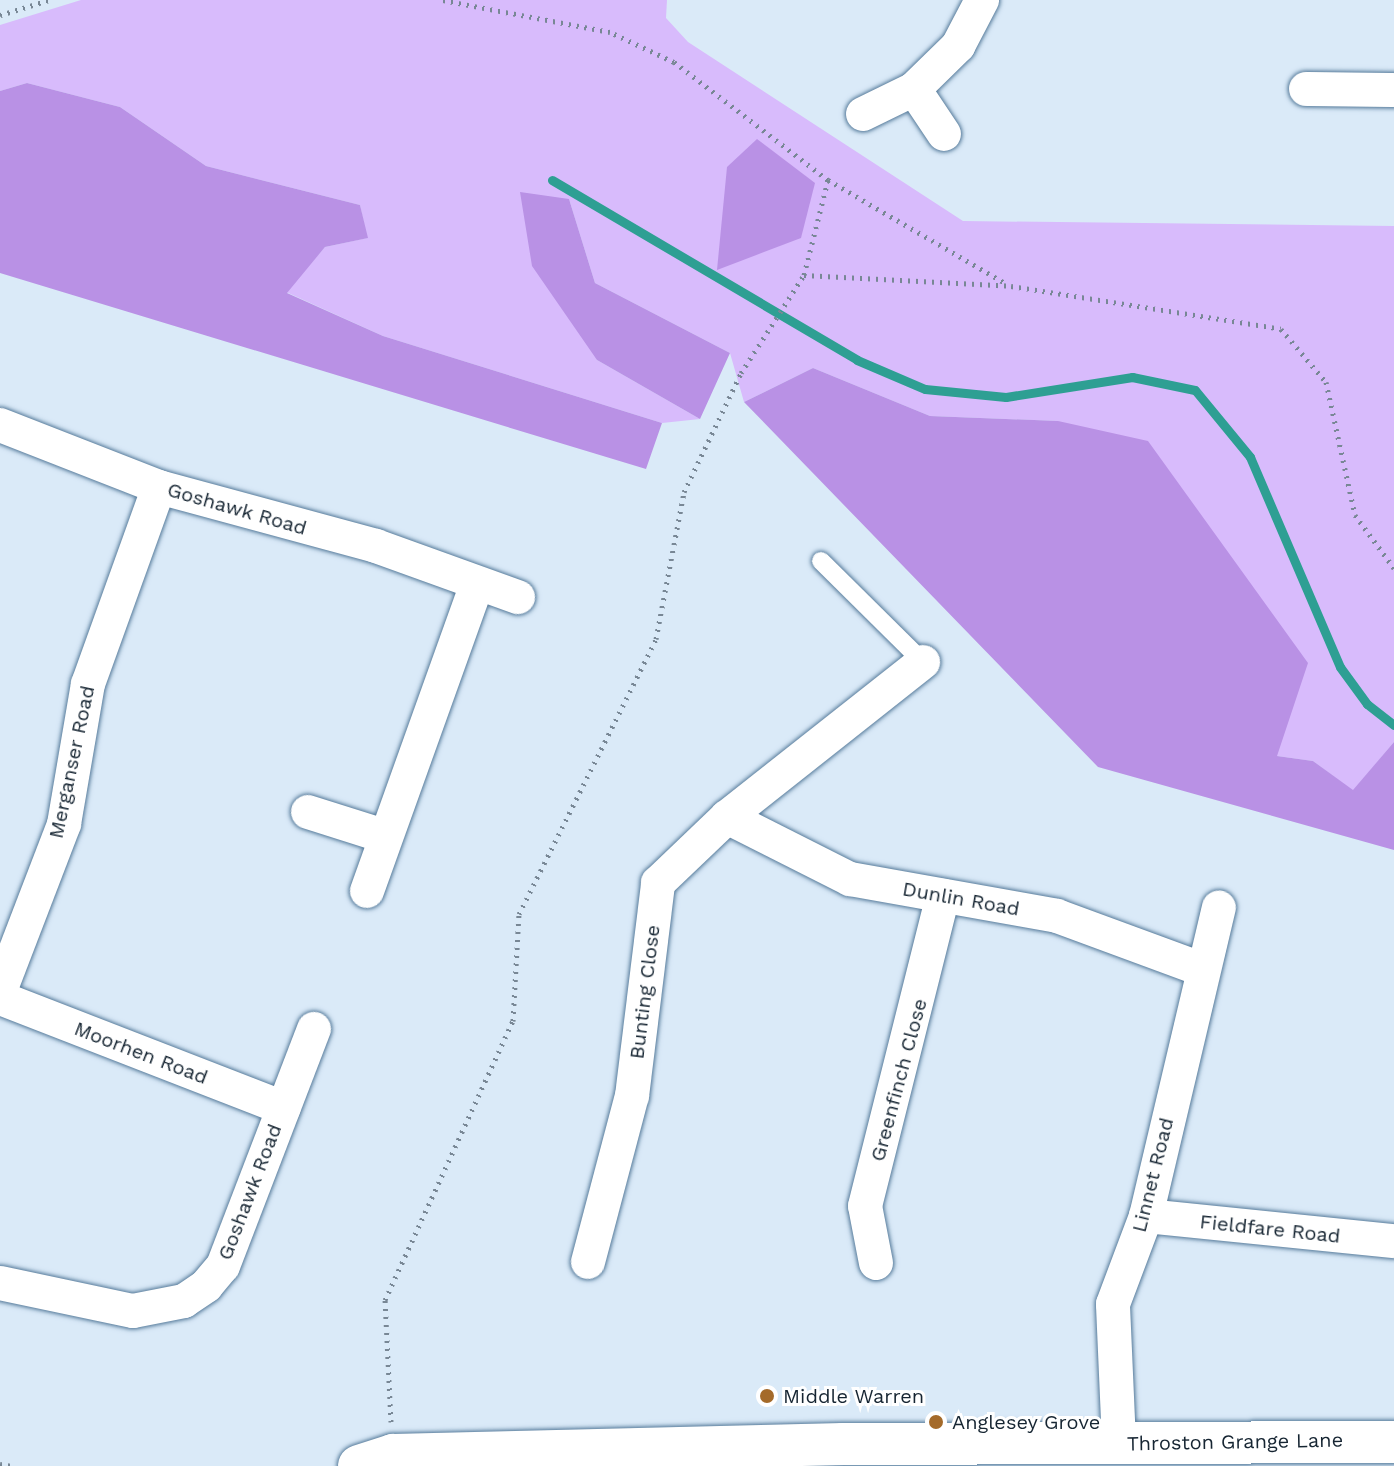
<!DOCTYPE html>
<style>
body{margin:0}
#map{position:relative;width:1394px;height:1466px;overflow:hidden;background:#daeaf8;font-family:"Work Sans",sans-serif}
div>[style]{position:absolute}
.green>*{inset:0;background:#d8bbfc}
.forest>*{inset:0;background:#b991e5}
.stream>*{height:9px;margin:-4.5px;padding:0 4.5px;transform-origin:4.5px;border-radius:4.5px;background:#2e9f93}
.path>*{height:5px;margin-top:-2.5px;transform-origin:0;background:repeating-linear-gradient(90deg,#788795 0 2px,transparent 0 8px)}
.roads{filter:drop-shadow(0 0 2px #567b9b) drop-shadow(0 0 2px #567b9b)}
.service>*{height:18px;margin:-9px;padding:0 9px;transform-origin:9px;border-radius:9px;background:#fff}
.minor>*{height:34px;margin:-17px;padding:0 17px;transform-origin:17px;border-radius:17px;background:#fff}
.tertiary>*{height:42px;margin:-21px;padding:0 21px;transform-origin:21px;border-radius:21px;background:#fff}
.dots>*{width:22px;height:22px;translate:-50% -50%;box-sizing:border-box;border:4px solid #fff;border-radius:50%}
span{translate:-50% -50%;white-space:nowrap;text-align:center;line-height:1.15;-webkit-text-stroke:6px #fff;paint-order:stroke}
.street-label{font-size:20px;color:#162532}
.poi-label{font-size:20px;color:#162532}
.left{translate:0 -50%;text-align:left}
</style>
<div id="map">
<div class="green">
<i style="clip-path:polygon(81px 0,667px 0,666px 18px,688px 42px,963px 221px,1394px 226px,1394px 742px,1353px 791px,1313px 761px,1277px 756px,1058px 421px,930px 416px,813px 368px,744px 402px,730px 353px,595px 283px,569px 199px,597px 360px,700px 419px,662px 423px,383px 336px,286px 292px,325px 247px,367px 238px,360px 205px,206px 166px,120px 107px,27px 83px,0 91px,0 25px)"></i>
</div>
<div class="forest">
<i style="clip-path:polygon(27px 83px,120px 107px,206px 166px,360px 205px,368px 238px,325px 247px,287px 293px,383px 336px,662px 423px,646px 469px,0 273px,0 91px)"></i>
<i style="clip-path:polygon(757px 139px,815px 183px,801px 238px,717px 270px,727px 167px)"></i>
<i style="clip-path:polygon(520px 192px,569px 199px,595px 283px,730px 353px,700px 419px,597px 360px,532px 266px)"></i>
<i style="clip-path:polygon(813px 368px,930px 416px,1058px 421px,1148px 441px,1308px 663px,1277px 756px,1313px 761px,1353px 790px,1394px 742px,1394px 850px,1098px 767px,744px 402px)"></i>
</div>
<div class="stream">
<i style="left:552px;top:180px;width:354px;rotate:30.5deg"></i>
<i style="left:857px;top:360px;width:74px;rotate:23.1deg"></i>
<i style="left:925px;top:389px;width:81px;rotate:5.6deg"></i>
<i style="left:1006px;top:397px;width:128px;rotate:-9deg"></i>
<i style="left:1132px;top:377px;width:64px;rotate:11.7deg"></i>
<i style="left:1195px;top:390px;width:87px;rotate:50.6deg"></i>
<i style="left:1250px;top:457px;width:228px;rotate:66.8deg"></i>
<i style="left:1340px;top:667px;width:46px;rotate:53.9deg"></i>
<i style="left:1367px;top:704px;width:34px;rotate:38deg"></i>
</div>
<div class="path">
<i style="left:0;top:15px;width:51px;rotate:-17deg"></i>
<i style="left:828px;top:180px;width:207px;rotate:30.2deg"></i>
<i style="left:804px;top:275px;width:207px;rotate:3deg"></i>
<i style="left:1011px;top:286px;width:273px;rotate:9deg"></i>
<i style="left:1281px;top:329px;width:70px;rotate:49.7deg"></i>
<i style="left:1326px;top:382px;width:136px;rotate:77.7deg"></i>
<i style="left:1355px;top:515px;width:66px;rotate:53.7deg"></i>
<i style="left:391px;top:1422px;width:122px;rotate:-92.8deg"></i>
<i style="left:385px;top:1300px;width:307px;rotate:-65.4deg"></i>
<i style="left:513px;top:1021px;width:107px;rotate:-86.8deg"></i>
<i style="left:519px;top:914px;width:307px;rotate:-63.5deg"></i>
<i style="left:656px;top:639px;width:150px;rotate:-79.2deg"></i>
<i style="left:684px;top:492px;width:132px;rotate:-64.4deg"></i>
<i style="left:741px;top:373px;width:117px;rotate:-57.3deg"></i>
<i style="left:804px;top:275px;width:98px;rotate:-75.8deg"></i>
<i style="left:828px;top:180px;width:194px;rotate:-142.5deg"></i>
<i style="left:674px;top:62px;width:71px;rotate:-154.9deg"></i>
<i style="left:610px;top:32px;width:170px;rotate:-169.2deg"></i>
<i style="left:0;top:1464px;width:12px;rotate:9deg"></i>
</div>
<div class="roads">
<div class="service">
<i style="left:821px;top:561px;width:144px;rotate:44.7deg"></i>
</div>
<div class="minor">
<i style="left:914px;top:89px;width:54px;rotate:56.3deg"></i>
<i style="left:1306px;top:89px;width:88px;rotate:0.7deg"></i>
<i style="left:863px;top:114px;width:57px;rotate:-26.1deg"></i>
<i style="left:914px;top:89px;width:62px;rotate:-44.3deg"></i>
<i style="left:958px;top:46px;width:52px;rotate:-62.4deg"></i>
<i style="left:0;top:425px;width:171px;rotate:21.3deg"></i>
<i style="left:159px;top:487px;width:225px;rotate:15.2deg"></i>
<i style="left:376px;top:546px;width:151px;rotate:19.8deg"></i>
<i style="left:308px;top:812px;width:80px;rotate:17.5deg"></i>
<i style="left:727px;top:817px;width:138px;rotate:26.8deg"></i>
<i style="left:850px;top:879px;width:210px;rotate:10.1deg"></i>
<i style="left:1057px;top:916px;width:153px;rotate:20.2deg"></i>
<i style="left:367px;top:891px;width:323px;rotate:-70.3deg"></i>
<i style="left:0;top:991px;width:179px;rotate:-69deg"></i>
<i style="left:64px;top:824px;width:142px;rotate:-80.3deg"></i>
<i style="left:88px;top:684px;width:209px;rotate:-70.2deg"></i>
<i style="left:0;top:998px;width:304px;rotate:21.2deg"></i>
<i style="left:1146px;top:1216px;width:249px;rotate:5.8deg"></i>
<i style="left:588px;top:1262px;width:172px;rotate:-75.2deg"></i>
<i style="left:632px;top:1096px;width:215px;rotate:-83deg"></i>
<i style="left:658px;top:883px;width:95px;rotate:-43.7deg"></i>
<i style="left:727px;top:817px;width:250px;rotate:-38.3deg"></i>
<i style="left:876px;top:1263px;width:58px;rotate:-100.9deg"></i>
<i style="left:865px;top:1206px;width:320px;rotate:-75.9deg"></i>
<i style="left:0;top:1283px;width:136px;rotate:11.9deg"></i>
<i style="left:133px;top:1311px;width:52px;rotate:-11.1deg"></i>
<i style="left:184px;top:1301px;width:27px;rotate:-34deg"></i>
<i style="left:206px;top:1286px;width:26px;rotate:-50deg"></i>
<i style="left:223px;top:1266px;width:254px;rotate:-69deg"></i>
<i style="left:1119px;top:1443px;width:139px;rotate:-92.5deg"></i>
<i style="left:1113px;top:1304px;width:94px;rotate:-69.4deg"></i>
<i style="left:1146px;top:1216px;width:317px;rotate:-76.7deg"></i>
</div>
<div class="tertiary">
<i style="left:359px;top:1466px;width:36px;rotate:-18deg"></i>
<i style="left:393px;top:1455px;width:450px;rotate:-1.4deg"></i>
<i style="left:843px;top:1444px;width:551px;rotate:-0.21deg"></i>
</div>
</div>
<div class="dots">
<i style="left:767px;top:1396px;background:#a46a2a"></i>
<i style="left:936px;top:1422px;background:#a46a2a"></i>
</div>
<div class="street-label">
<span style="left:237px;top:509px;rotate:16deg">Goshawk Road</span>
<span style="left:72px;top:762px;rotate:-78deg">Merganser Road</span>
<span style="left:961px;top:899px;rotate:10deg">Dunlin Road</span>
<span style="left:645px;top:992px;rotate:-83deg">Bunting Close</span>
<span style="left:141px;top:1053px;rotate:21deg">Moorhen Road</span>
<span style="left:899px;top:1080px;rotate:-75deg">Greenfinch Close</span>
<span style="left:1153px;top:1175px;rotate:-76deg">Linnet Road</span>
<span style="left:250px;top:1192px;rotate:-69deg">Goshawk Road</span>
<span style="left:1270px;top:1229px;rotate:6deg">Fieldfare Road</span>
<span style="left:1235px;top:1442px;rotate:-1deg">Throston Grange Lane</span>
</div>
<div class="poi-label">
<span class="left" style="left:783px;top:1396px">Middle Warren</span>
<span class="left" style="left:952px;top:1422px">Anglesey Grove</span>
</div>
</div>
